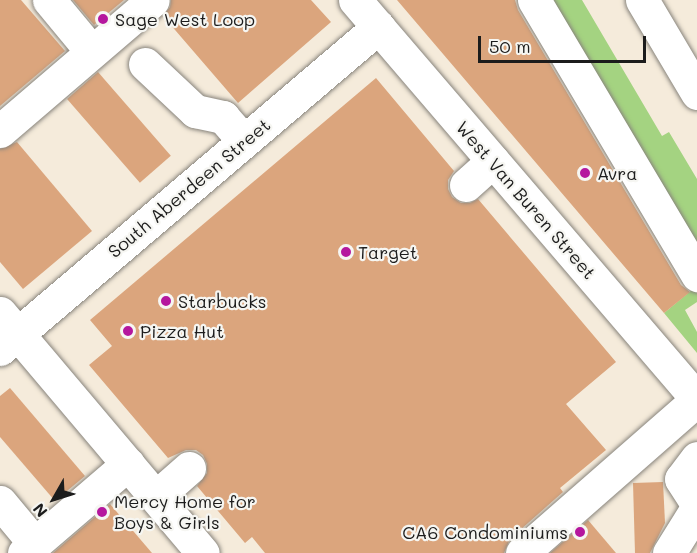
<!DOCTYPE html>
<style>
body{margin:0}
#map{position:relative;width:697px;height:553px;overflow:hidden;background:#f5ebdb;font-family:Mali,sans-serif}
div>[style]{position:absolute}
.green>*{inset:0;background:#a4d381}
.building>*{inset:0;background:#dba57d;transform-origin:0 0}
.roads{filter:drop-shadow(0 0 2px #88847c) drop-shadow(0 0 2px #88847c)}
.minor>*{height:33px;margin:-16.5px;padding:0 16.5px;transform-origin:16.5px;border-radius:16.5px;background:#fff}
.highway>*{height:33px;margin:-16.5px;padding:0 16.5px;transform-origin:16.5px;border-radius:16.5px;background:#fff}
.dots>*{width:16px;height:16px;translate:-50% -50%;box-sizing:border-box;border:3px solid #f6f6f2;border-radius:50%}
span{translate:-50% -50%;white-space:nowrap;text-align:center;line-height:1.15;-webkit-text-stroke:4.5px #f6f6f2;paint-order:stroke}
.poi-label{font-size:18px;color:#1c1c1c}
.left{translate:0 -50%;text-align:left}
.right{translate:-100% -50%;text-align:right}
.street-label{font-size:18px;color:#1c1c1c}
.north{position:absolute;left:24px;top:469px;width:60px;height:60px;-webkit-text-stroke:4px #f6f6f2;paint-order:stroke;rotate:231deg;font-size:16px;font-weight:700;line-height:24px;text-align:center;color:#1c1c1c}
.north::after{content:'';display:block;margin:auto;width:21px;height:27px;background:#1c1c1c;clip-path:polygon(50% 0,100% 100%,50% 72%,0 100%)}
.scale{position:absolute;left:478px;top:36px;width:168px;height:27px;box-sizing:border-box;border:3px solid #1c1c1c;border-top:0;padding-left:8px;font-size:18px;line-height:21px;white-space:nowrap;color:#1c1c1c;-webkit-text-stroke:4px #f6f6f2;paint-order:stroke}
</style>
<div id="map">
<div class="green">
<i style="clip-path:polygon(553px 0,582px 0,662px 136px,669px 132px,697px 179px,697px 248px)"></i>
<i style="clip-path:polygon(693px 289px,697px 293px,697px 302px,685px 310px,697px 332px,697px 353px,664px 313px)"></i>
</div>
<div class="building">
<i style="clip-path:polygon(0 0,21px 0,65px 51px,0 106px)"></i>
<i style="clip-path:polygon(73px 0,124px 0,94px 25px)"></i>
<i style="clip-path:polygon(171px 0,311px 0,331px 22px,238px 103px,163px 16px,170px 7px)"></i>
<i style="clip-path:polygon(397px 0,515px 0,518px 10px,681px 285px,690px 292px,664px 313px)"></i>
<i style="left:98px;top:72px;width:111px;height:41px;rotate:49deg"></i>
<i style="clip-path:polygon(376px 78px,454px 171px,448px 180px,448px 189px,452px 197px,461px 203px,470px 203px,478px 199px,616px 362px,566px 404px,606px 450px,560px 488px,563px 492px,510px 539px,504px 553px,265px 553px,252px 537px,245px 543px,197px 486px,207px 473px,207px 464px,203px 455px,196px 450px,186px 450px,168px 458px,89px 365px,112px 346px,90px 320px)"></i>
<i style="clip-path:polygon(17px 142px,92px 231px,23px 289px,0 262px,0 149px)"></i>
<i style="clip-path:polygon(10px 388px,85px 476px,55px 501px,0 437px,0 396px)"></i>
<i style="clip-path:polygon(663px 482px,665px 523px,650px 553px,635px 553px,633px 483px)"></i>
<i style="clip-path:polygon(110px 504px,152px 553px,53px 553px)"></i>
<i style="clip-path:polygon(588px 520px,616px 553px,550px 553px)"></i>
</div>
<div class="roads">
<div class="minor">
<i style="left:49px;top:0;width:67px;rotate:50.4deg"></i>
<i style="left:355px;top:0;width:526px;rotate:49.4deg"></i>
<i style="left:534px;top:0;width:320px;rotate:59.3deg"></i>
<i style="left:145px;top:64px;width:69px;rotate:43.2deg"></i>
<i style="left:195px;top:111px;width:29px;rotate:12deg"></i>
<i style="left:223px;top:117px;width:32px;rotate:49deg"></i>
<i style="left:0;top:131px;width:201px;rotate:-40.6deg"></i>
<i style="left:466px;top:185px;width:36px;rotate:-42deg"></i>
<i style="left:0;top:313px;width:314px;rotate:49.8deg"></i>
<i style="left:0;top:349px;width:497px;rotate:-40.4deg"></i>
<i style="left:697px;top:458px;width:26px;rotate:127deg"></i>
<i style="left:681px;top:479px;width:30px;rotate:57deg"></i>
<i style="left:156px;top:497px;width:44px;rotate:-41.3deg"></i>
<i style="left:0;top:502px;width:55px;rotate:50.2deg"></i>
<i style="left:24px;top:553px;width:137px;rotate:-40.6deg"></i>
<i style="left:522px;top:553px;width:232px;rotate:-41.2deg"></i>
<i style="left:669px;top:553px;width:53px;rotate:-58.1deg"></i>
</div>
<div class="highway">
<i style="left:642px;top:0;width:108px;rotate:59.4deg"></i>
</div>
</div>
<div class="dots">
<i style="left:103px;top:19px;background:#b5179e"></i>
<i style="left:585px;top:173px;background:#b5179e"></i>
<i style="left:346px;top:252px;background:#b5179e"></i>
<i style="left:166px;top:301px;background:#b5179e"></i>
<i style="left:128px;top:331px;background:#b5179e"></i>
<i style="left:102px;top:512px;background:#b5179e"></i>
<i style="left:580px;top:532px;background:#b5179e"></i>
</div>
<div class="poi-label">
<span class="left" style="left:115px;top:19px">Sage West Loop</span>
<span class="left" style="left:597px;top:173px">Avra</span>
<span class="left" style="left:358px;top:252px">Target</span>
<span class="left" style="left:178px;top:301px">Starbucks</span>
<span class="left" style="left:140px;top:331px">Pizza Hut</span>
<span class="left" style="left:114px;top:512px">Mercy Home for<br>Boys &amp; Girls</span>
<span class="right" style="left:568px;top:532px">CA6 Condominiums</span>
</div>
<div class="street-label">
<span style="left:189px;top:188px;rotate:-40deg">South Aberdeen Street</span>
<span style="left:526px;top:200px;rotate:49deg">West Van Buren Street</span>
</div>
<div class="north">N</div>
<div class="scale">50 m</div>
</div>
